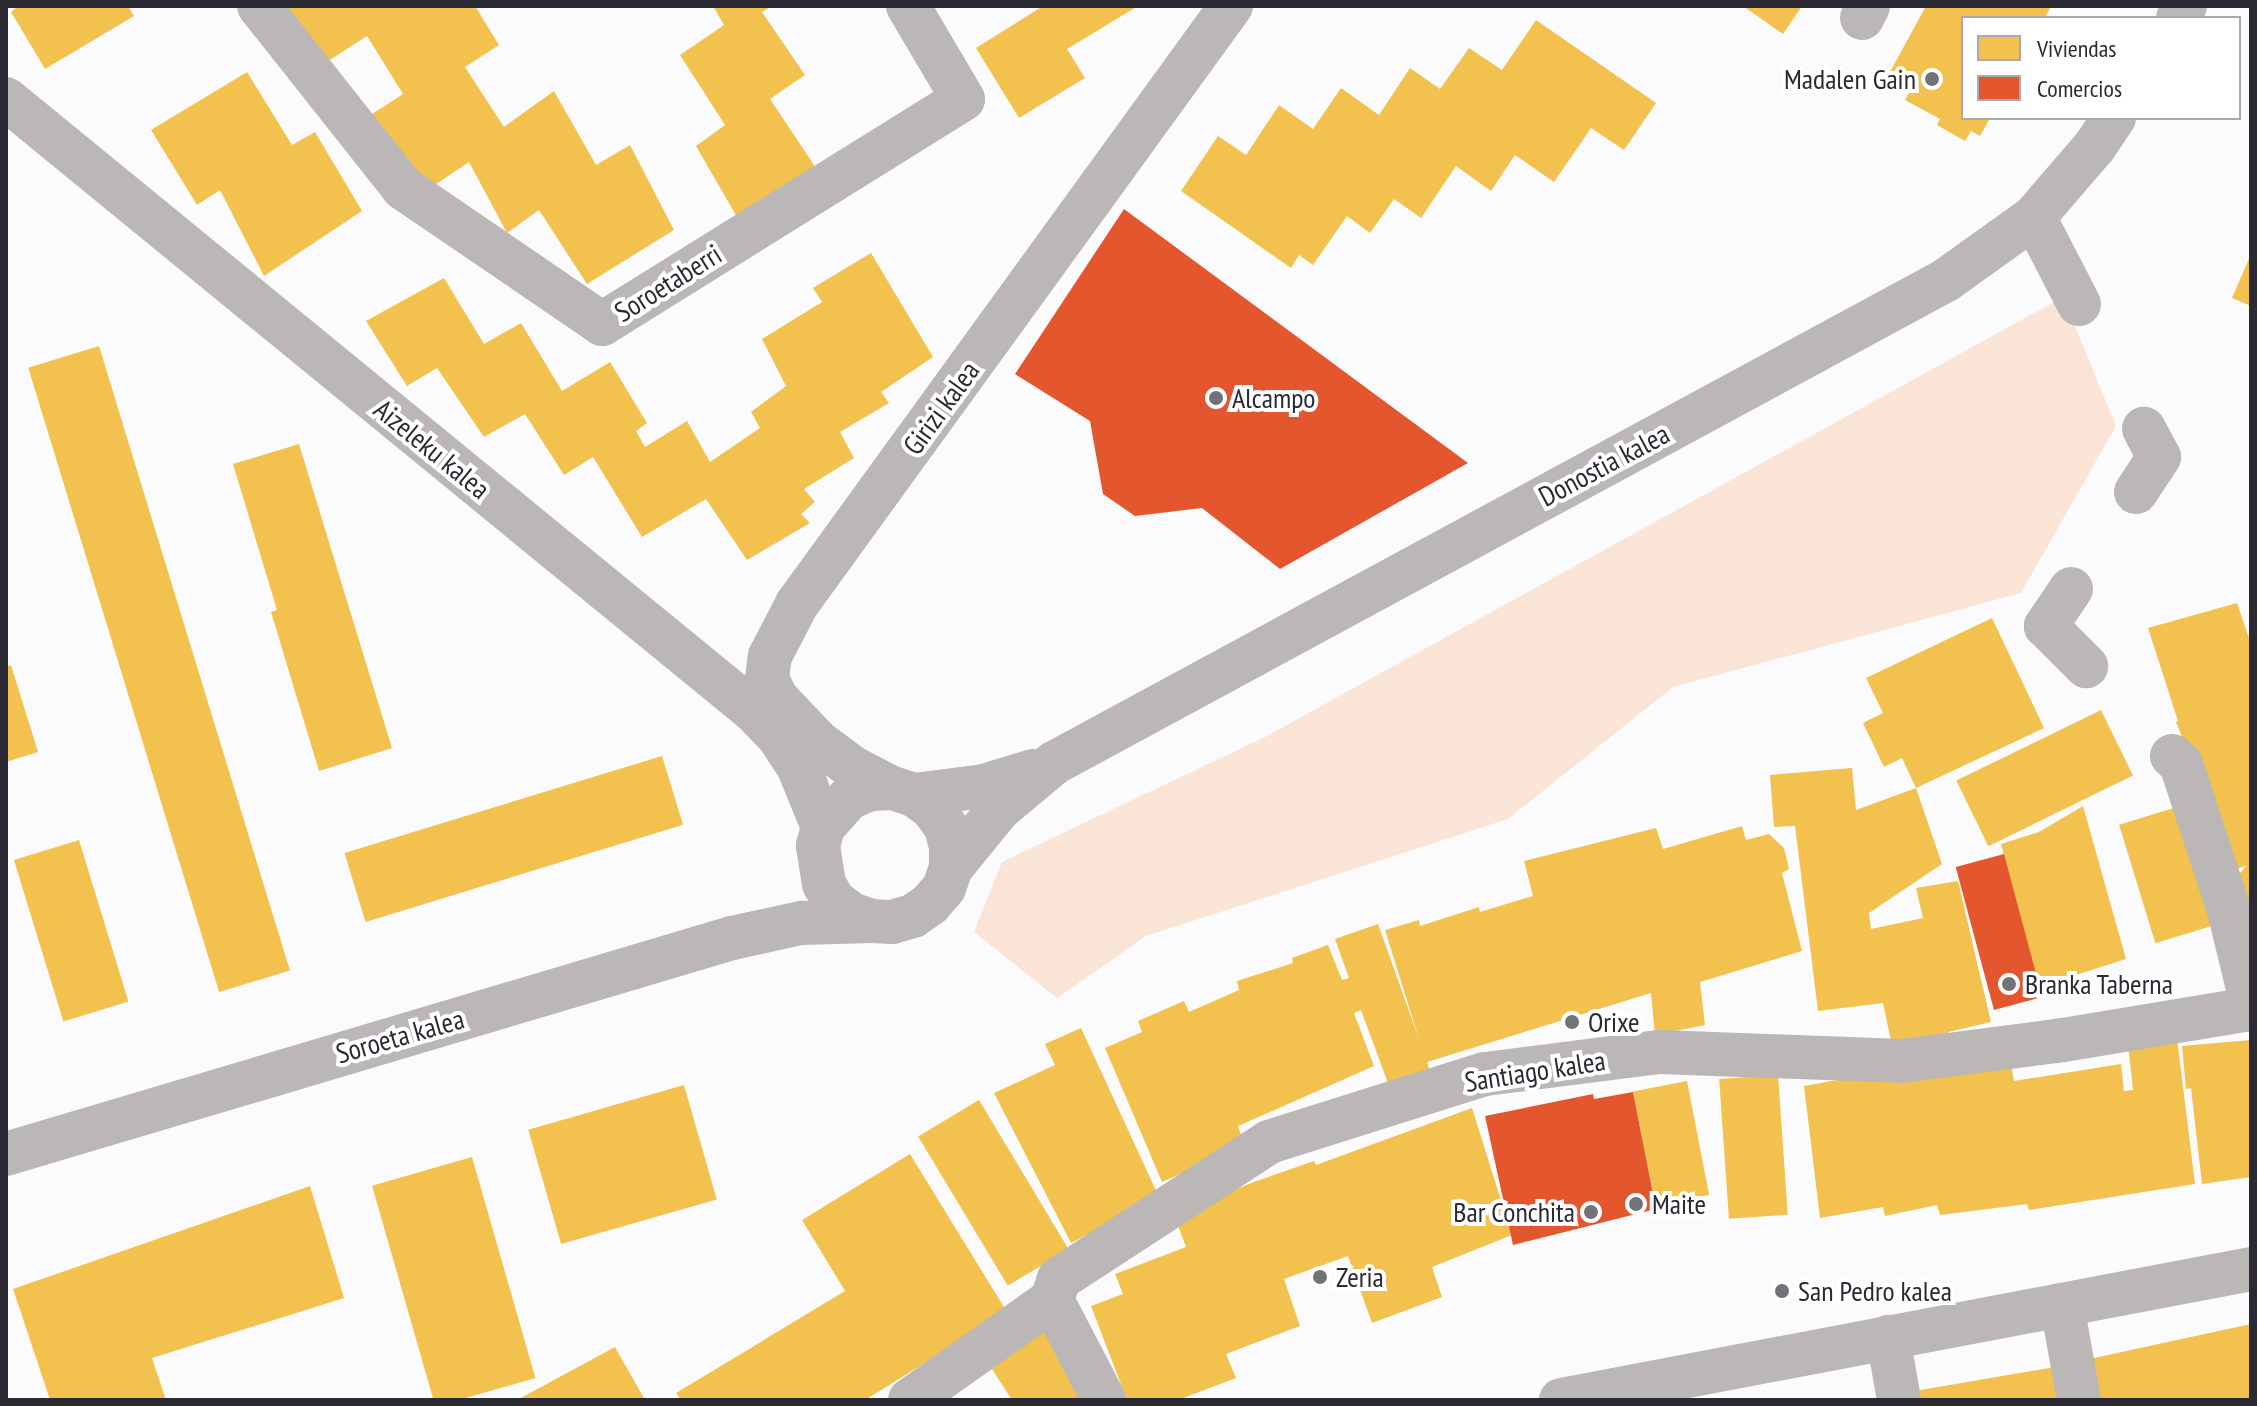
<!DOCTYPE html>
<style>
body{margin:0}
#map{position:relative;width:2257px;height:1406px;overflow:hidden;background:#fbfbfe;font-family:"PT Sans Narrow",sans-serif}
div>[style]{position:absolute}
.green>*{inset:0;background:#fae4d5}
.homes>*{inset:0;background:#f2c14e;transform-origin:0 0}
.shops>*{inset:0;background:#e4572e;transform-origin:0 0}
.pedestrian>*{height:44px;margin:-22px;padding:0 22px;transform-origin:22px;border-radius:22px;background:#bab7b6}
.minor>*{height:44px;margin:-22px;padding:0 22px;transform-origin:22px;border-radius:22px;background:#bab7b6}
.tertiary>*{height:44px;margin:-22px;padding:0 22px;transform-origin:22px;border-radius:22px;background:#bab7b6}
.dots>*{width:22px;height:22px;translate:-50% -50%;box-sizing:border-box;border:4px solid #fff;border-radius:50%}
span{translate:-50% -50%;white-space:nowrap;text-align:center;line-height:1.15;-webkit-text-stroke:8px #fff;paint-order:stroke}
.poi-label{font-size:28px;color:#2b2932}
.right{translate:-100% -50%;text-align:right}
.left{translate:0 -50%;text-align:left}
.street-label{font-size:28px;color:#2b2932}
.frame{position:absolute;inset:0;border:8px solid #2b2932;pointer-events:none}
.legend{position:absolute;left:1961px;top:16px;width:280px;height:104px;box-sizing:border-box;background:#fff;border:2px solid #aaa9ad;margin:0;padding:10px 14px;list-style:none;font-size:24px;color:#2b2932}
.legend li{display:flex;align-items:center;gap:16px;height:40px}
.legend b{width:40px;border:2px solid #aaa9ad}
</style>
<div id="map">
<div class="green">
<i style="clip-path:polygon(2063px 297px,2116px 426px,2021px 593px,1673px 687px,1508px 819px,1146px 936px,1057px 998px,974px 932px,1002px 862px,1265px 737px)"></i>
</div>
<div class="homes">
<i style="clip-path:polygon(18px 6px,128px 6px,134px 16px,45px 69px,11px 12px)"></i>
<i style="clip-path:polygon(280px 6px,475px 6px,499px 45px,465px 67px,504px 127px,554px 91px,596px 165px,630px 145px,674px 230px,587px 284px,539px 210px,507px 233px,469px 162px,420px 195px,372px 114px,403px 94px,367px 36px,319px 67px)"></i>
<i style="clip-path:polygon(713px 6px,772px 6px,762px 12px,805px 75px,770px 99px,816px 168px,737px 217px,696px 146px,725px 125px,680px 55px,724px 25px)"></i>
<i style="clip-path:polygon(1043px 6px,1138px 6px,1067px 49px,1085px 78px,1019px 118px,976px 48px)"></i>
<i style="clip-path:polygon(1743px 6px,1802px 6px,1783px 34px)"></i>
<i style="clip-path:polygon(1926px 6px,2051px 6px,2045px 18px,1963px 18px,1963px 118px,1990px 118px,1980px 136px,1971px 131px,1965px 141px,1937px 125px,1940px 119px,1905px 100px,1913px 85px,1890px 72px)"></i>
<i style="clip-path:polygon(1536px 20px,1656px 103px,1624px 150px,1591px 128px,1554px 182px,1515px 155px,1491px 191px,1456px 166px,1421px 218px,1394px 199px,1370px 233px,1347px 216px,1313px 265px,1299px 255px,1291px 268px,1181px 191px,1218px 136px,1246px 155px,1279px 105px,1313px 129px,1341px 88px,1379px 115px,1410px 68px,1440px 89px,1469px 48px,1502px 70px)"></i>
<i style="clip-path:polygon(247px 72px,292px 145px,315px 132px,362px 211px,264px 276px,220px 190px,197px 205px,151px 130px)"></i>
<i style="clip-path:polygon(871px 253px,933px 357px,881px 392px,889px 403px,840px 432px,854px 458px,804px 489px,815px 502px,801px 514px,810px 523px,747px 560px,706px 499px,642px 537px,593px 457px,564px 475px,525px 414px,484px 437px,437px 368px,407px 386px,366px 321px,444px 278px,484px 344px,521px 323px,562px 391px,610px 362px,647px 423px,636px 431px,645px 447px,687px 421px,710px 462px,760px 428px,751px 412px,786px 386px,762px 339px,822px 302px,813px 288px)"></i>
<i style="clip-path:polygon(2251px 254px,2251px 306px,2232px 298px)"></i>
<i style="left:99px;top:346px;width:653px;height:74px;rotate:73deg"></i>
<i style="clip-path:polygon(299px 444px,392px 748px,319px 771px,271px 612px,277px 610px,233px 464px)"></i>
<i style="clip-path:polygon(2237px 603px,2251px 644px,2251px 919px,2235px 879px,2247px 865px,2235px 870px,2176px 722px,2178px 721px,2148px 628px)"></i>
<i style="clip-path:polygon(1992px 618px,2044px 728px,1916px 788px,1902px 758px,1884px 767px,1863px 723px,1883px 713px,1866px 678px)"></i>
<i style="clip-path:polygon(11px 665px,38px 752px,6px 762px,6px 667px)"></i>
<i style="left:2101px;top:710px;width:73px;height:161px;rotate:64deg"></i>
<i style="left:662px;top:756px;width:72px;height:332px;rotate:73deg"></i>
<i style="clip-path:polygon(1852px 768px,1856px 810px,1916px 788px,1942px 864px,1869px 913px,1871px 929px,1923px 918px,1916px 888px,1958px 881px,1991px 1022px,1948px 1032px,1950px 1044px,1893px 1051px,1883px 1003px,1818px 1011px,1795px 826px,1774px 827px,1770px 775px)"></i>
<i style="left:2187px;top:804px;width:124px;height:71px;rotate:73deg"></i>
<i style="clip-path:polygon(2083px 806px,2126px 959px,2038px 987px,2001px 844px,2039px 832px)"></i>
<i style="clip-path:polygon(1742px 826px,1746px 840px,1769px 834px,1784px 848px,1789px 869px,1782px 873px,1802px 951px,1700px 982px,1705px 1025px,1655px 1035px,1651px 993px,1427px 1062px,1432px 1077px,1392px 1094px,1361px 1010px,1354px 1013px,1374px 1066px,1238px 1126px,1245px 1146px,1162px 1182px,1105px 1048px,1142px 1032px,1138px 1021px,1184px 1001px,1189px 1012px,1239px 990px,1237px 981px,1293px 963px,1292px 958px,1328px 945px,1342px 980px,1349px 978px,1335px 939px,1378px 924px,1419px 1039px,1385px 930px,1419px 920px,1420px 926px,1479px 907px,1480px 912px,1533px 896px,1524px 861px,1656px 828px,1663px 849px)"></i>
<i style="left:79px;top:840px;width:169px;height:68px;rotate:73deg"></i>
<i style="clip-path:polygon(1081px 1028px,1159px 1197px,1071px 1243px,994px 1093px,1055px 1065px,1045px 1044px)"></i>
<i style="clip-path:polygon(2177px 1038px,2195px 1184px,2029px 1210px,2027px 1204px,1940px 1215px,1937px 1205px,1885px 1216px,1883px 1207px,1820px 1218px,1804px 1086px,1860px 1076px,2011px 1064px,2014px 1081px,2121px 1064px,2124px 1091px,2133px 1090px,2128px 1044px)"></i>
<i style="clip-path:polygon(2251px 1040px,2251px 1177px,2202px 1184px,2191px 1088px,2186px 1089px,2182px 1046px)"></i>
<i style="left:1778px;top:1075px;width:140px;height:59px;rotate:86deg"></i>
<i style="left:1687px;top:1081px;width:116px;height:55px;rotate:79deg"></i>
<i style="left:684px;top:1085px;width:119px;height:162px;rotate:74deg"></i>
<i style="left:979px;top:1100px;width:174px;height:71px;rotate:59deg"></i>
<i style="clip-path:polygon(1472px 1108px,1512px 1235px,1432px 1267px,1442px 1297px,1372px 1323px,1348px 1256px,1284px 1279px,1300px 1326px,1226px 1354px,1236px 1378px,1178px 1400px,1127px 1400px,1091px 1306px,1123px 1294px,1115px 1274px,1186px 1247px,1174px 1215px,1251px 1183px,1314px 1161px,1316px 1165px)"></i>
<i style="clip-path:polygon(910px 1154px,1007px 1312px,865px 1400px,681px 1400px,676px 1393px,845px 1291px,802px 1220px)"></i>
<i style="left:472px;top:1157px;width:230px;height:104px;rotate:74deg"></i>
<i style="clip-path:polygon(310px 1186px,344px 1298px,152px 1358px,166px 1400px,50px 1400px,13px 1289px)"></i>
<i style="clip-path:polygon(2251px 1324px,2251px 1400px,2086px 1400px,2080px 1361px)"></i>
<i style="clip-path:polygon(1050px 1326px,1095px 1400px,1012px 1400px,990px 1366px)"></i>
<i style="clip-path:polygon(615px 1347px,645px 1400px,517px 1400px)"></i>
<i style="clip-path:polygon(2061px 1366px,2067px 1400px,1911px 1400px,1909px 1392px)"></i>
</div>
<div class="shops">
<i style="clip-path:polygon(1124px 209px,1468px 463px,1280px 569px,1202px 508px,1135px 516px,1103px 494px,1090px 421px,1015px 374px)"></i>
<i style="left:2004px;top:854px;width:148px;height:50px;rotate:75deg"></i>
<i style="clip-path:polygon(1633px 1092px,1656px 1209px,1513px 1245px,1485px 1116px,1593px 1094px,1594px 1099px)"></i>
</div>
<div class="pedestrian">
<i style="left:2034px;top:217px;width:98px;rotate:62.7deg"></i>
<i style="left:2136px;top:492px;width:42px;rotate:-56.7deg"></i>
<i style="left:2159px;top:457px;width:32px;rotate:-118deg"></i>
<i style="left:2071px;top:589px;width:45px;rotate:124deg"></i>
<i style="left:2046px;top:626px;width:57px;rotate:45deg"></i>
<i style="left:2172px;top:756px;width:12px;rotate:42deg"></i>
<i style="left:2181px;top:764px;width:154px;rotate:71.8deg"></i>
<i style="left:2229px;top:910px;width:94px;rotate:76.4deg"></i>
<i style="left:2062px;top:1305px;width:97px;rotate:79.9deg"></i>
</div>
<div class="minor">
<i style="left:259px;top:6px;width:232px;rotate:51.6deg"></i>
<i style="left:403px;top:188px;width:241px;rotate:34.3deg"></i>
<i style="left:602px;top:324px;width:425px;rotate:-31.9deg"></i>
<i style="left:963px;top:99px;width:108px;rotate:-120.6deg"></i>
<i style="left:1862px;top:18px;width:13px;rotate:-63deg"></i>
<i style="left:6px;top:99px;width:966px;rotate:39.29deg"></i>
<i style="left:754px;top:711px;width:36px;rotate:46deg"></i>
<i style="left:779px;top:737px;width:35px;rotate:57deg"></i>
<i style="left:798px;top:766px;width:66px;rotate:67.7deg"></i>
<i style="left:892px;top:788px;width:44px;rotate:-152.9deg"></i>
<i style="left:853px;top:768px;width:44px;rotate:-143.4deg"></i>
<i style="left:818px;top:742px;width:59px;rotate:-133.6deg"></i>
<i style="left:777px;top:699px;width:22px;rotate:-117deg"></i>
<i style="left:767px;top:679px;width:23px;rotate:-83deg"></i>
<i style="left:770px;top:656px;width:59px;rotate:-62.6deg"></i>
<i style="left:797px;top:604px;width:739px;rotate:-54.03deg"></i>
<i style="left:1052px;top:1300px;width:113px;rotate:62.5deg"></i>
<i style="left:1888px;top:1337px;width:64px;rotate:80.1deg"></i>
<i style="left:910px;top:1400px;width:174px;rotate:-35.2deg"></i>
<i style="left:1052px;top:1300px;width:22px;rotate:-72deg"></i>
<i style="left:1059px;top:1279px;width:251px;rotate:-33.1deg"></i>
<i style="left:1269px;top:1142px;width:226px;rotate:-17.5deg"></i>
<i style="left:1485px;top:1074px;width:176px;rotate:-7.2deg"></i>
<i style="left:1660px;top:1052px;width:242px;rotate:2.1deg"></i>
<i style="left:1902px;top:1061px;width:162px;rotate:-7.4deg"></i>
<i style="left:2063px;top:1040px;width:191px;rotate:-9.4deg"></i>
<i style="left:1561px;top:1400px;width:702px;rotate:-10.75deg"></i>
</div>
<div class="tertiary">
<i style="left:2178px;top:18px;width:14px;rotate:-60deg"></i>
<i style="left:914px;top:795px;width:71px;rotate:-7.3deg"></i>
<i style="left:984px;top:786px;width:51px;rotate:-17deg"></i>
<i style="left:951px;top:868px;width:21px;rotate:-90deg"></i>
<i style="left:951px;top:847px;width:21px;rotate:-104deg"></i>
<i style="left:946px;top:827px;width:24px;rotate:-126deg"></i>
<i style="left:932px;top:808px;width:22px;rotate:-144deg"></i>
<i style="left:914px;top:795px;width:23px;rotate:-162deg"></i>
<i style="left:892px;top:788px;width:22px;rotate:177deg"></i>
<i style="left:870px;top:789px;width:23px;rotate:157deg"></i>
<i style="left:849px;top:798px;width:39px;rotate:132deg"></i>
<i style="left:823px;top:827px;width:20px;rotate:105deg"></i>
<i style="left:818px;top:846px;width:38px;rotate:81deg"></i>
<i style="left:824px;top:884px;width:20px;rotate:60deg"></i>
<i style="left:834px;top:901px;width:21px;rotate:37deg"></i>
<i style="left:851px;top:914px;width:21px;rotate:19deg"></i>
<i style="left:871px;top:921px;width:21px;rotate:3deg"></i>
<i style="left:892px;top:922px;width:22px;rotate:-16deg"></i>
<i style="left:913px;top:916px;width:21px;rotate:-35deg"></i>
<i style="left:930px;top:904px;width:21px;rotate:-49deg"></i>
<i style="left:944px;top:888px;width:21px;rotate:-71deg"></i>
<i style="left:951px;top:868px;width:76px;rotate:-50.9deg"></i>
<i style="left:999px;top:809px;width:72px;rotate:-39.9deg"></i>
<i style="left:1054px;top:763px;width:1014px;rotate:-28.43deg"></i>
<i style="left:1946px;top:280px;width:108px;rotate:-35.6deg"></i>
<i style="left:2034px;top:217px;width:94px;rotate:-49.3deg"></i>
<i style="left:2095px;top:146px;width:34px;rotate:-56deg"></i>
<i style="left:6px;top:1154px;width:757px;rotate:-16.57deg"></i>
<i style="left:732px;top:938px;width:71px;rotate:-12.3deg"></i>
<i style="left:801px;top:923px;width:70px;rotate:-1.6deg"></i>
</div>
<div class="dots">
<i style="left:1932px;top:79px;background:#747279"></i>
<i style="left:1216px;top:398px;background:#747279"></i>
<i style="left:2009px;top:984px;background:#747279"></i>
<i style="left:1572px;top:1022px;background:#747279"></i>
<i style="left:1636px;top:1204px;background:#747279"></i>
<i style="left:1591px;top:1212px;background:#747279"></i>
<i style="left:1320px;top:1277px;background:#747279"></i>
<i style="left:1782px;top:1291px;background:#747279"></i>
</div>
<div class="poi-label">
<span class="right" style="left:1916px;top:79px">Madalen Gain</span>
<span class="left" style="left:1232px;top:398px">Alcampo</span>
<span class="left" style="left:2025px;top:984px">Branka Taberna</span>
<span class="left" style="left:1588px;top:1022px">Orixe</span>
<span class="left" style="left:1652px;top:1204px">Maite</span>
<span class="right" style="left:1575px;top:1212px">Bar Conchita</span>
<span class="left" style="left:1336px;top:1277px">Zeria</span>
<span class="left" style="left:1798px;top:1291px">San Pedro kalea</span>
</div>
<div class="street-label">
<span style="left:668px;top:283px;rotate:-32deg">Soroetaberri</span>
<span style="left:941px;top:408px;rotate:-54deg">Girizi kalea</span>
<span style="left:432px;top:449px;rotate:39deg">Aizeleku kalea</span>
<span style="left:1604px;top:465px;rotate:-28deg">Donostia kalea</span>
<span style="left:400px;top:1036px;rotate:-16deg">Soroeta kalea</span>
<span style="left:1535px;top:1071px;rotate:-9deg">Santiago kalea</span>
</div>
<div class="frame"></div>
<ul class="legend">
<li><b style="height:22px;background:#f2c14e"></b>Viviendas</li>
<li><b style="height:22px;background:#e4572e"></b>Comercios</li>
</ul>
</div>
